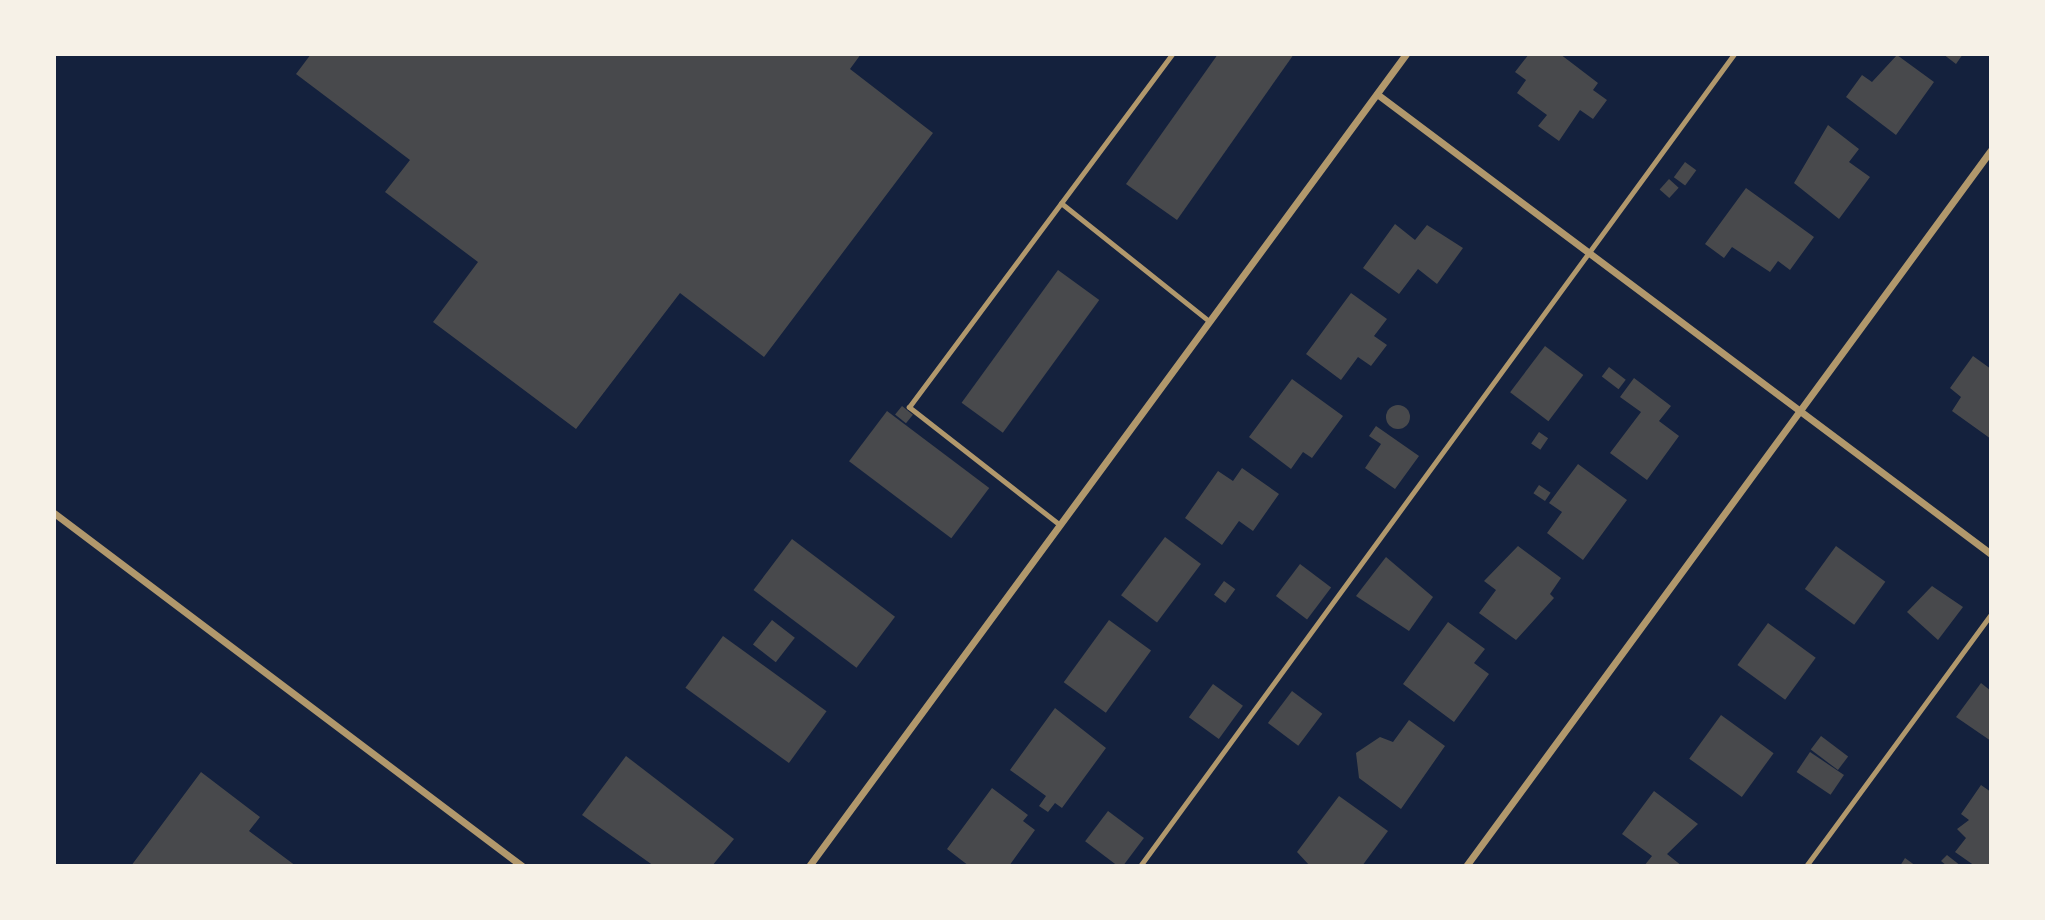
<!DOCTYPE html>
<style>
body{margin:0}
#map{position:relative;width:2045px;height:920px;overflow:hidden;background:#14213d;font-family:"Noto Sans",sans-serif}
div>[style]{position:absolute}
.building>*{inset:0;background:#48494c;transform-origin:0 0}
.round{border-radius:50%}
.service>*{height:5px;margin:-2.5px;padding:0 2.5px;transform-origin:2.5px;border-radius:2.5px;background:#b1986c}
.minor>*{height:7px;margin:-3.5px;padding:0 3.5px;transform-origin:3.5px;border-radius:3.5px;background:#b1986c}
span{translate:-50% -50%;white-space:nowrap;text-align:center;line-height:1.15;-webkit-text-stroke:7px #f6f1e7;paint-order:stroke}
.frame{position:absolute;inset:0;border:56px solid #f6f1e7;pointer-events:none}
</style>
<div id="map">
<div class="building">
<i style="clip-path:polygon(311px 54px,861px 54px,850px 69px,933px 133px,764px 357px,680px 293px,576px 429px,433px 322px,478px 262px,385px 192px,410px 160px,296px 74px)"></i>
<i style="clip-path:polygon(1218px 54px,1294px 54px,1177px 220px,1126px 184px)"></i>
<i style="clip-path:polygon(1529px 54px,1560px 54px,1598px 83px,1593px 90px,1607px 100px,1593px 119px,1580px 110px,1559px 141px,1538px 126px,1547px 115px,1517px 93px,1526px 80px,1515px 72px)"></i>
<i style="clip-path:polygon(1943px 54px,1963px 54px,1956px 64px)"></i>
<i style="clip-path:polygon(1897px 55px,1934px 82px,1896px 135px,1846px 97px,1862px 75px,1872px 82px)"></i>
<i style="clip-path:polygon(1828px 125px,1859px 149px,1849px 162px,1870px 177px,1839px 219px,1794px 183px)"></i>
<i style="left:1685px;top:162px;width:14px;height:19px;rotate:36deg"></i>
<i style="left:1669px;top:179px;width:13px;height:14px;rotate:42deg"></i>
<i style="clip-path:polygon(1746px 188px,1814px 237px,1790px 270px,1778px 261px,1770px 272px,1732px 247px,1724px 258px,1705px 244px)"></i>
<i style="clip-path:polygon(1395px 224px,1415px 240px,1427px 225px,1463px 248px,1437px 284px,1418px 269px,1399px 294px,1363px 268px)"></i>
<i style="left:1058px;top:270px;width:51px;height:164px;rotate:36deg"></i>
<i style="clip-path:polygon(1351px 293px,1387px 319px,1374px 336px,1387px 345px,1371px 366px,1358px 357px,1341px 380px,1306px 354px)"></i>
<i style="left:1545px;top:346px;width:48px;height:58px;rotate:37deg"></i>
<i style="clip-path:polygon(1973px 356px,1991px 369px,1991px 439px,1952px 411px,1961px 397px,1950px 388px)"></i>
<i style="left:1609px;top:367px;width:21px;height:12px;rotate:37deg"></i>
<i style="clip-path:polygon(1634px 378px,1671px 406px,1659px 421px,1679px 436px,1647px 480px,1610px 453px,1641px 412px,1620px 397px)"></i>
<i style="clip-path:polygon(1292px 379px,1343px 416px,1312px 458px,1303px 452px,1291px 469px,1249px 437px)"></i>
<i class="round" style="left:1386px;top:405px;width:24px;height:24px"></i>
<i style="left:902px;top:406px;width:14px;height:11px;rotate:39deg"></i>
<i style="left:887px;top:411px;width:128px;height:63px;rotate:37deg"></i>
<i style="clip-path:polygon(1376px 426px,1419px 456px,1395px 489px,1365px 468px,1381px 444px,1369px 436px)"></i>
<i style="left:1539px;top:432px;width:11px;height:14px;rotate:34deg"></i>
<i style="clip-path:polygon(1578px 464px,1627px 500px,1583px 560px,1547px 533px,1562px 512px,1549px 503px)"></i>
<i style="clip-path:polygon(1242px 468px,1279px 494px,1253px 531px,1239px 521px,1222px 545px,1185px 518px,1218px 471px,1233px 481px)"></i>
<i style="left:1539px;top:485px;width:14px;height:10px;rotate:34deg"></i>
<i style="left:1165px;top:537px;width:45px;height:73px;rotate:37deg"></i>
<i style="left:792px;top:539px;width:129px;height:64px;rotate:37deg"></i>
<i style="clip-path:polygon(1518px 546px,1561px 578px,1550px 594px,1554px 598px,1516px 640px,1479px 613px,1496px 590px,1484px 581px)"></i>
<i style="left:1836px;top:546px;width:61px;height:53px;rotate:36deg"></i>
<i style="clip-path:polygon(1386px 557px,1433px 597px,1409px 631px,1356px 596px)"></i>
<i style="left:1300px;top:564px;width:39px;height:40px;rotate:37deg"></i>
<i style="left:1224px;top:581px;width:14px;height:17px;rotate:36deg"></i>
<i style="clip-path:polygon(1932px 586px,1963px 607px,1938px 640px,1907px 612px)"></i>
<i style="left:772px;top:620px;width:29px;height:31px;rotate:38deg"></i>
<i style="left:1109px;top:620px;width:52px;height:77px;rotate:36deg"></i>
<i style="clip-path:polygon(1448px 622px,1485px 649px,1474px 663px,1489px 674px,1454px 722px,1403px 684px)"></i>
<i style="left:1768px;top:623px;width:59px;height:52px;rotate:36deg"></i>
<i style="left:723px;top:636px;width:128px;height:64px;rotate:36deg"></i>
<i style="clip-path:polygon(1981px 683px,1991px 691px,1991px 741px,1956px 717px)"></i>
<i style="left:1213px;top:684px;width:37px;height:41px;rotate:36deg"></i>
<i style="left:1292px;top:691px;width:38px;height:40px;rotate:37deg"></i>
<i style="clip-path:polygon(1055px 708px,1106px 748px,1062px 808px,1055px 803px,1048px 812px,1039px 806px,1046px 796px,1010px 770px)"></i>
<i style="left:1721px;top:715px;width:65px;height:54px;rotate:36deg"></i>
<i style="clip-path:polygon(1409px 720px,1445px 746px,1401px 809px,1359px 778px,1356px 753px,1380px 737px,1393px 742px)"></i>
<i style="left:1821px;top:736px;width:34px;height:17px;rotate:37deg"></i>
<i style="left:1810px;top:752px;width:41px;height:24px;rotate:34deg"></i>
<i style="clip-path:polygon(626px 756px,734px 839px,712px 866px,654px 866px,582px 815px)"></i>
<i style="clip-path:polygon(201px 772px,260px 817px,249px 831px,296px 866px,131px 866px)"></i>
<i style="clip-path:polygon(1981px 785px,1991px 792px,1991px 866px,1975px 866px,1955px 852px,1966px 838px,1957px 829px,1969px 820px,1961px 814px)"></i>
<i style="clip-path:polygon(992px 788px,1028px 815px,1023px 821px,1035px 830px,1009px 866px,969px 866px,947px 849px)"></i>
<i style="clip-path:polygon(1654px 791px,1698px 824px,1667px 854px,1682px 866px,1644px 866px,1652px 856px,1622px 834px)"></i>
<i style="clip-path:polygon(1339px 796px,1388px 831px,1362px 866px,1310px 866px,1297px 852px)"></i>
<i style="left:1108px;top:811px;width:45px;height:38px;rotate:37deg"></i>
<i style="clip-path:polygon(1947px 855px,1961px 866px,1947px 866px,1941px 861px)"></i>
<i style="clip-path:polygon(1905px 858px,1916px 866px,1900px 866px)"></i>
</div>
<div class="service">
<i style="left:1061px;top:203px;width:189px;rotate:38.6deg"></i>
<i style="left:1060px;top:525px;width:192px;rotate:-142deg"></i>
<i style="left:909px;top:407px;width:440px;rotate:-53.3deg"></i>
<i style="left:1140px;top:866px;width:1006px;rotate:-53.81deg"></i>
<i style="left:1806px;top:866px;width:313px;rotate:-53.7deg"></i>
</div>
<div class="minor">
<i style="left:1377px;top:94px;width:767px;rotate:36.84deg"></i>
<i style="left:54px;top:513px;width:586px;rotate:37.03deg"></i>
<i style="left:809px;top:866px;width:1008px;rotate:-53.68deg"></i>
<i style="left:1466px;top:866px;width:888px;rotate:-53.75deg"></i>
</div>
<div class="frame"></div>
</div>
